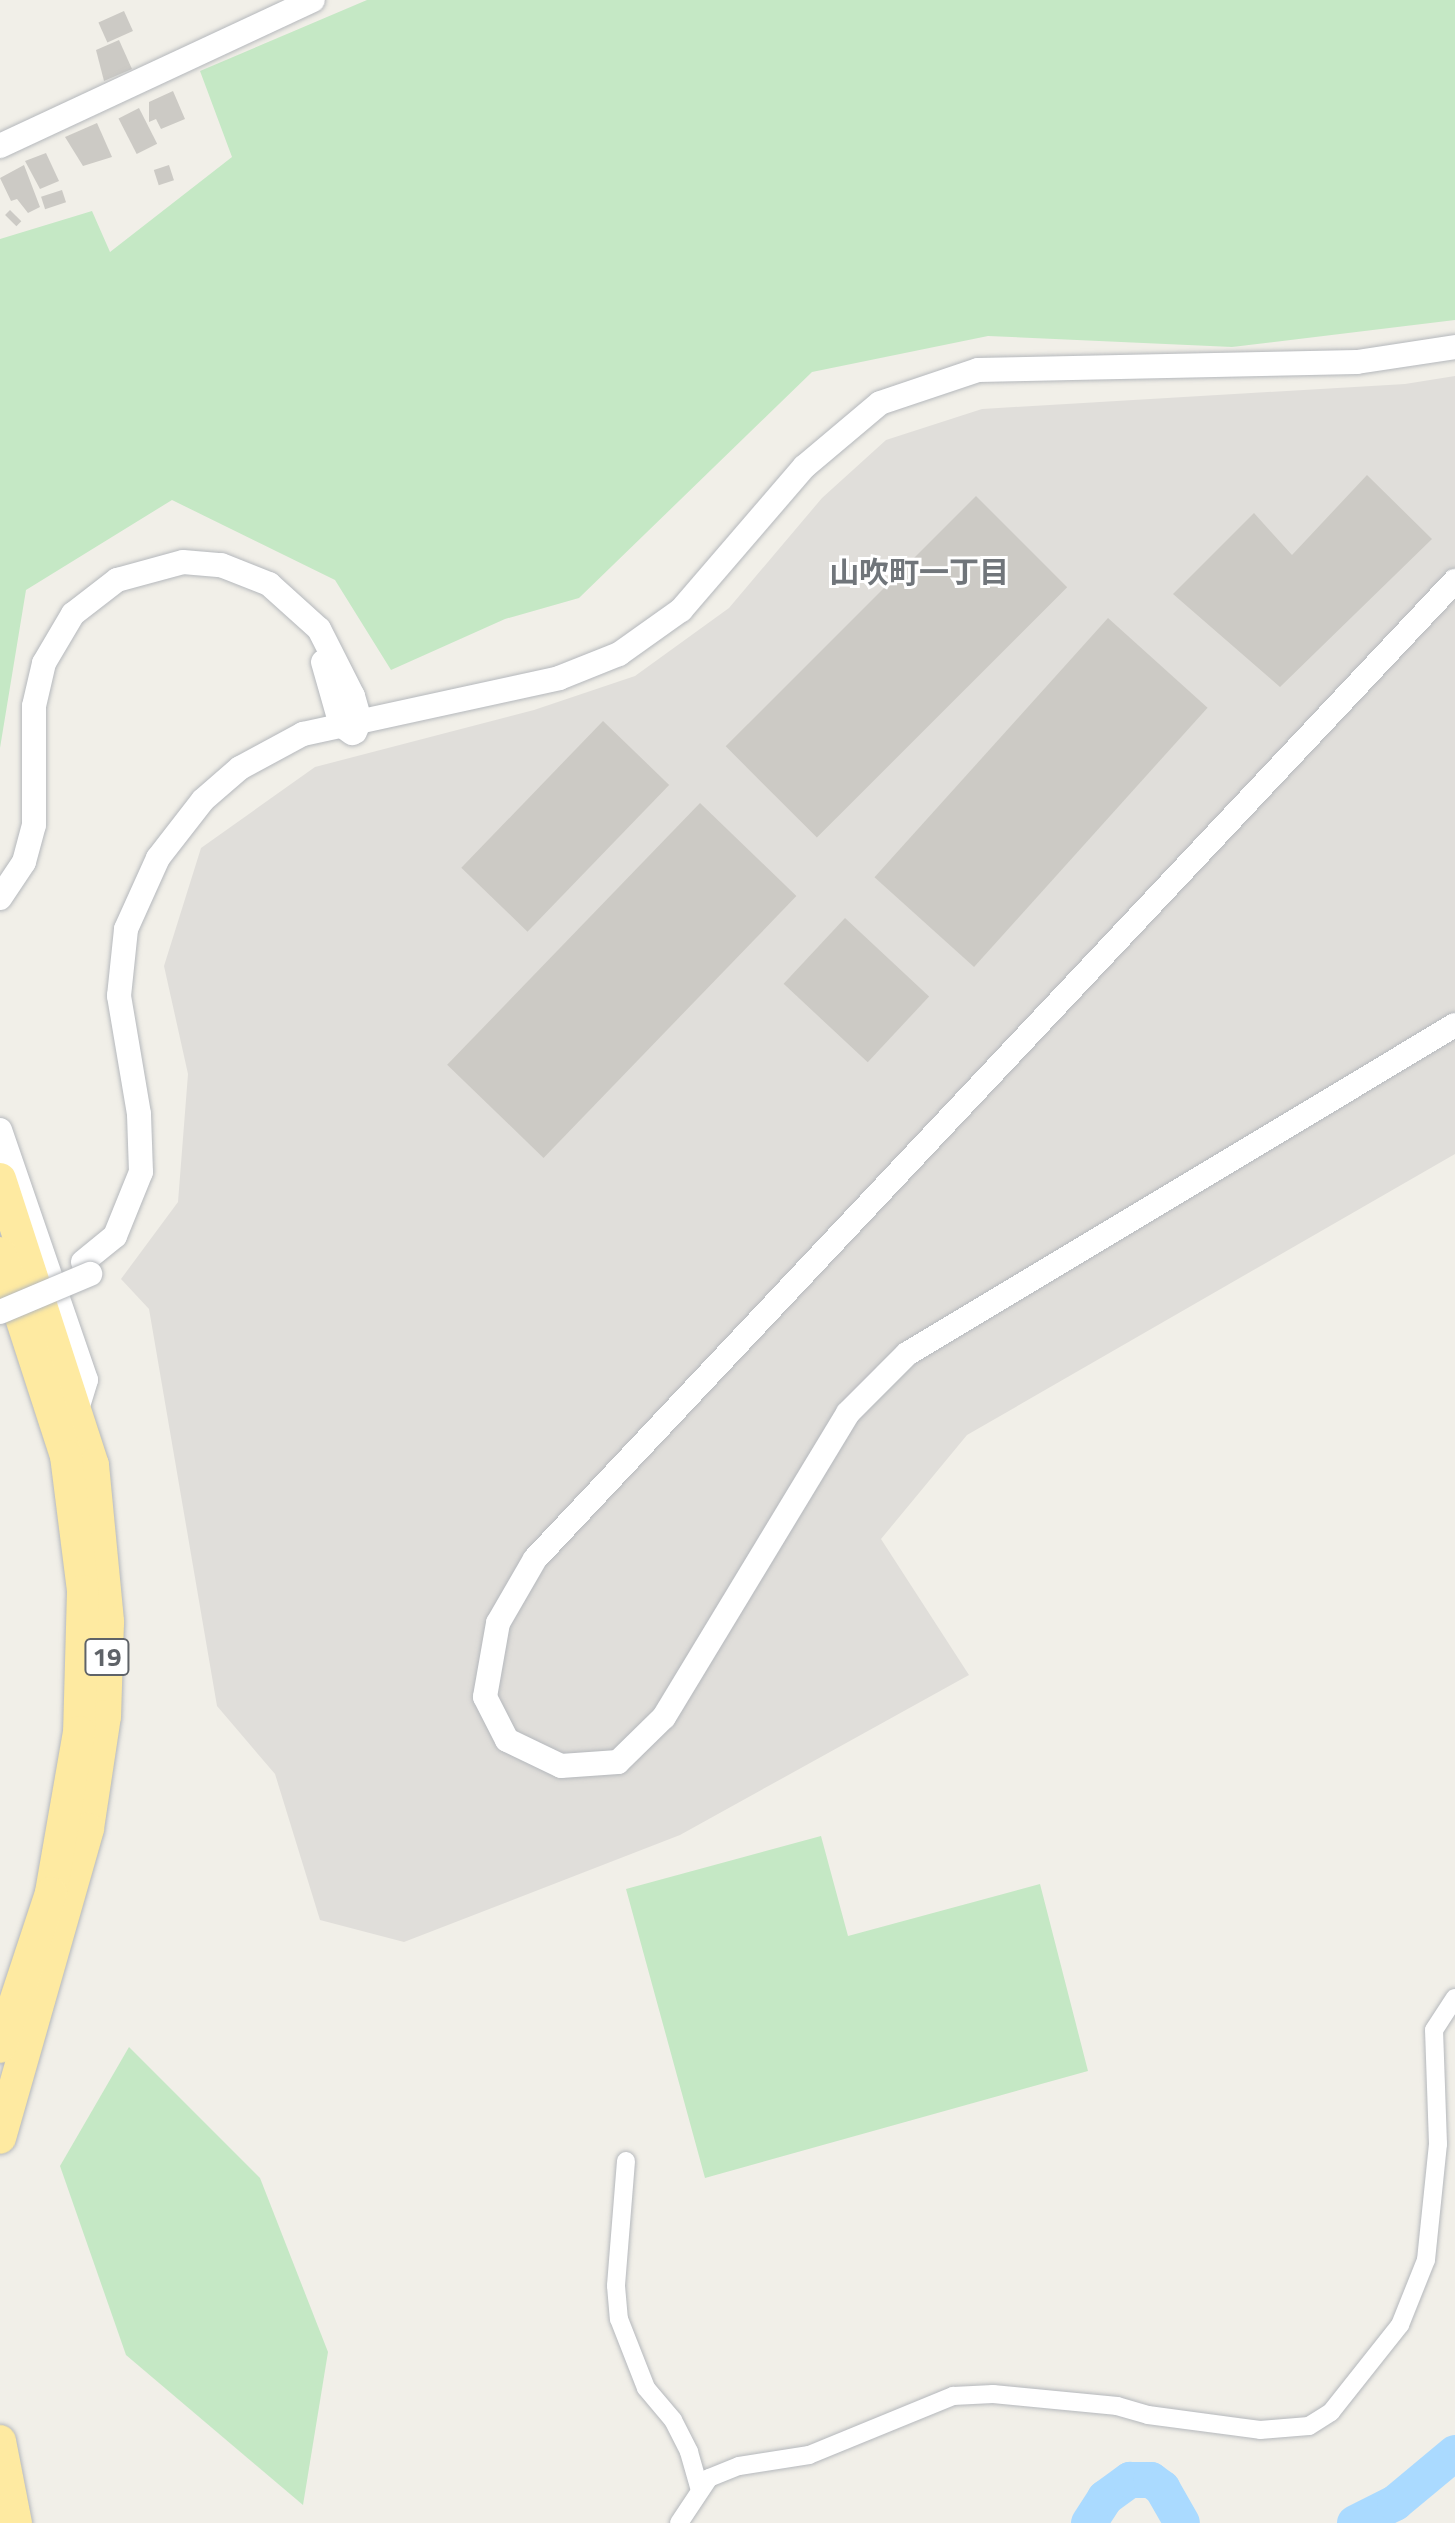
<!DOCTYPE html>
<meta charset="utf-8">
<style>
body{margin:0}
#map{position:relative;width:1455px;height:2523px;overflow:hidden;background:#f1efe8;font-family:"Titillium Web","Noto Sans JP",sans-serif}
div>[style]{position:absolute}
.industrial>*{inset:0;background:#e0deda}
.green>*{inset:0;background:#c5e8c5}
.river>*{height:36px;margin:-18px;padding:0 18px;transform-origin:18px;border-radius:18px;background:#aadaff}
.building>*{inset:0;background:#cccac5;transform-origin:0 0}
.roads{filter:drop-shadow(0 0 2px #b5b8bc) drop-shadow(0 0 2px #b5b8bc)}
.minor>*{height:18px;margin:-9px;padding:0 9px;transform-origin:9px;border-radius:9px;background:#fff}
.tertiary>*{height:24px;margin:-12px;padding:0 12px;transform-origin:12px;border-radius:12px;background:#fff}
.trunk>*{height:32px;margin:-16px;padding:0 16px;transform-origin:16px;border-radius:16px;background:#feeaa1}
.bridges{filter:drop-shadow(0 0 2px #b5b8bc) drop-shadow(0 0 2px #b5b8bc)}
.tertiary-bridge>*{height:24px;margin:-12px;padding:0 12px;transform-origin:12px;border-radius:12px;background:#fff}
span{translate:-50% -50%;white-space:nowrap;text-align:center;line-height:1.15;-webkit-text-stroke:6px #fff;paint-order:stroke}
.shield-label span{padding:2px 6px;background:#fff;border:2px solid;border-radius:6px;-webkit-text-stroke-width:0}
.shield-label{font-size:26px;color:#5f6368;font-weight:700}
.neighbourhood-label{font-size:30px;color:#70757a;font-weight:700}
</style>
<div id="map">
<div class="industrial">
<i style="clip-path:polygon(1455px 376px,1455px 1154px,967px 1435px,881px 1539px,969px 1675px,680px 1835px,404px 1942px,320px 1920px,275px 1774px,217px 1706px,149px 1309px,121px 1279px,178px 1202px,188px 1074px,164px 966px,201px 848px,315px 767px,534px 710px,635px 676px,729px 608px,822px 498px,886px 440px,982px 409px,1405px 384px)"></i>
</div>
<div class="green">
<i style="clip-path:polygon(367px 0,1455px 0,1455px 320px,1232px 347px,988px 336px,812px 372px,579px 598px,505px 619px,391px 670px,335px 580px,172px 500px,26px 590px,0 748px,0 239px,92px 211px,110px 252px,232px 157px,200px 71px)"></i>
<i style="clip-path:polygon(821px 1836px,848px 1936px,1040px 1884px,1088px 2071px,705px 2178px,626px 1889px)"></i>
<i style="clip-path:polygon(129px 2047px,260px 2178px,328px 2352px,303px 2505px,126px 2355px,60px 2166px)"></i>
</div>
<div class="river">
<i style="left:1089px;top:2523px;width:30px;rotate:-57deg"></i>
<i style="left:1105px;top:2498px;width:31px;rotate:-36deg"></i>
<i style="left:1130px;top:2480px;width:21px"></i>
<i style="left:1151px;top:2480px;width:14px;rotate:36deg"></i>
<i style="left:1162px;top:2488px;width:40px;rotate:60.3deg"></i>
<i style="left:1355px;top:2523px;width:45px;rotate:-26.6deg"></i>
<i style="left:1395px;top:2503px;width:78px;rotate:-39.8deg"></i>
</div>
<div class="building">
<i style="left:124px;top:11px;width:22px;height:28px;rotate:66deg"></i>
<i style="clip-path:polygon(119px 40px,132px 69px,104px 81px,96px 50px)"></i>
<i style="clip-path:polygon(173px 91px,185px 119px,161px 129px,156px 119px,149px 122px,149px 102px)"></i>
<i style="left:139px;top:108px;width:40px;height:23px;rotate:63deg"></i>
<i style="clip-path:polygon(97px 123px,112px 157px,83px 166px,65px 137px)"></i>
<i style="clip-path:polygon(46px 153px,59px 181px,40px 189px,25px 161px)"></i>
<i style="clip-path:polygon(24px 165px,40px 207px,28px 213px,17px 199px,11px 201px,0 178px)"></i>
<i style="left:169px;top:165px;width:16px;height:16px;rotate:72deg"></i>
<i style="left:62px;top:190px;width:13px;height:22px;rotate:72deg"></i>
<i style="left:10px;top:210px;width:16px;height:7px;rotate:45deg"></i>
<i style="clip-path:polygon(1367px 475px,1432px 539px,1280px 687px,1173px 594px,1254px 513px,1292px 555px)"></i>
<i style="left:976px;top:496px;width:129px;height:354px;rotate:45deg"></i>
<i style="left:1108px;top:618px;width:134px;height:349px;rotate:42deg"></i>
<i style="left:603px;top:721px;width:92px;height:204px;rotate:44deg"></i>
<i style="left:700px;top:803px;width:134px;height:364px;rotate:44deg"></i>
<i style="left:845px;top:918px;width:115px;height:90px;rotate:43deg"></i>
</div>
<div class="roads">
<div class="minor">
<i style="left:626px;top:2161px;width:125px;rotate:94.6deg"></i>
<i style="left:616px;top:2286px;width:33px;rotate:85deg"></i>
<i style="left:619px;top:2319px;width:74px;rotate:68.6deg"></i>
<i style="left:646px;top:2388px;width:42px;rotate:49.8deg"></i>
<i style="left:673px;top:2420px;width:36px;rotate:63deg"></i>
<i style="left:689px;top:2452px;width:40px;rotate:74deg"></i>
<i style="left:679px;top:2523px;width:54px;rotate:-56.3deg"></i>
<i style="left:709px;top:2478px;width:32px;rotate:-22deg"></i>
<i style="left:739px;top:2466px;width:71px;rotate:-8.9deg"></i>
<i style="left:809px;top:2455px;width:156px;rotate:-22.3deg"></i>
<i style="left:953px;top:2396px;width:40px;rotate:-2.9deg"></i>
<i style="left:993px;top:2394px;width:125px;rotate:5.5deg"></i>
<i style="left:1117px;top:2406px;width:32px;rotate:16deg"></i>
<i style="left:1148px;top:2415px;width:113px;rotate:7.6deg"></i>
<i style="left:1260px;top:2430px;width:49px;rotate:-4.7deg"></i>
<i style="left:1309px;top:2426px;width:26px;rotate:-32deg"></i>
<i style="left:1331px;top:2412px;width:111px;rotate:-51.6deg"></i>
<i style="left:1400px;top:2325px;width:70px;rotate:-68.2deg"></i>
<i style="left:1426px;top:2260px;width:117px;rotate:-84.1deg"></i>
<i style="left:1438px;top:2144px;width:114px;rotate:-92deg"></i>
<i style="left:1434px;top:2030px;width:38px;rotate:-57deg"></i>
</div>
<div class="tertiary">
<i style="left:0;top:146px;width:345px;rotate:-25deg"></i>
<i style="left:1455px;top:581px;width:1343px;rotate:133.25deg"></i>
<i style="left:535px;top:1559px;width:74px;rotate:120deg"></i>
<i style="left:498px;top:1623px;width:75px;rotate:100deg"></i>
<i style="left:485px;top:1697px;width:48px;rotate:62.9deg"></i>
<i style="left:507px;top:1740px;width:60px;rotate:25.7deg"></i>
<i style="left:561px;top:1766px;width:57px;rotate:-4deg"></i>
<i style="left:618px;top:1762px;width:64px;rotate:-44.4deg"></i>
<i style="left:664px;top:1717px;width:355px;rotate:-58.8deg"></i>
<i style="left:848px;top:1413px;width:83px;rotate:-45deg"></i>
<i style="left:907px;top:1354px;width:639px;rotate:-30.98deg"></i>
<i style="left:323px;top:662px;width:66px;rotate:74.1deg"></i>
<i style="left:341px;top:725px;width:14px;rotate:36deg"></i>
<i style="left:0;top:898px;width:43px;rotate:-56.3deg"></i>
<i style="left:24px;top:862px;width:38px;rotate:-75deg"></i>
<i style="left:34px;top:825px;width:119px;rotate:-90deg"></i>
<i style="left:34px;top:706px;width:44px;rotate:-76.9deg"></i>
<i style="left:44px;top:663px;width:57px;rotate:-59.4deg"></i>
<i style="left:73px;top:614px;width:56px;rotate:-37.7deg"></i>
<i style="left:117px;top:580px;width:68px;rotate:-15.3deg"></i>
<i style="left:183px;top:562px;width:38px;rotate:5deg"></i>
<i style="left:221px;top:565px;width:52px;rotate:21.6deg"></i>
<i style="left:269px;top:584px;width:67px;rotate:42deg"></i>
<i style="left:319px;top:629px;width:75px;rotate:63.1deg"></i>
<i style="left:353px;top:696px;width:25px;rotate:74deg"></i>
<i style="left:360px;top:720px;width:13px;rotate:113deg"></i>
<i style="left:0;top:1130px;width:264px;rotate:71deg"></i>
<i style="left:86px;top:1380px;width:27px;rotate:107deg"></i>
<i style="left:83px;top:1262px;width:41px;rotate:-39.1deg"></i>
<i style="left:115px;top:1236px;width:69px;rotate:-67.9deg"></i>
<i style="left:141px;top:1172px;width:58px;rotate:-92deg"></i>
<i style="left:139px;top:1114px;width:120px;rotate:-99.6deg"></i>
<i style="left:119px;top:996px;width:67px;rotate:-84deg"></i>
<i style="left:126px;top:929px;width:78px;rotate:-65.7deg"></i>
<i style="left:158px;top:858px;width:73px;rotate:-52.2deg"></i>
<i style="left:203px;top:800px;width:49px;rotate:-40.9deg"></i>
<i style="left:240px;top:768px;width:72px;rotate:-28.4deg"></i>
<i style="left:303px;top:734px;width:262px;rotate:-12.3deg"></i>
<i style="left:559px;top:678px;width:65px;rotate:-21.8deg"></i>
<i style="left:619px;top:654px;width:76px;rotate:-35.4deg"></i>
<i style="left:681px;top:610px;width:189px;rotate:-49.3deg"></i>
<i style="left:804px;top:467px;width:99px;rotate:-40.1deg"></i>
<i style="left:880px;top:403px;width:103px;rotate:-18.6deg"></i>
<i style="left:978px;top:370px;width:379px;rotate:-1.2deg"></i>
<i style="left:1357px;top:362px;width:99px;rotate:-8.7deg"></i>
</div>
<div class="trunk">
<i style="left:0;top:1179px;width:301px;rotate:72deg"></i>
<i style="left:93px;top:1465px;width:158px;rotate:84.5deg"></i>
<i style="left:108px;top:1622px;width:94px;rotate:91.8deg"></i>
<i style="left:105px;top:1716px;width:114px;rotate:98.6deg"></i>
<i style="left:88px;top:1829px;width:321px;rotate:105.9deg"></i>
<i style="left:0;top:1253px;width:213px;rotate:72deg"></i>
<i style="left:66px;top:1456px;width:136px;rotate:82.8deg"></i>
<i style="left:83px;top:1591px;width:141px;rotate:91.6deg"></i>
<i style="left:79px;top:1732px;width:163px;rotate:99.9deg"></i>
<i style="left:51px;top:1893px;width:162px;rotate:108.3deg"></i>
<i style="left:0;top:2441px;width:84px;rotate:79deg"></i>
</div>
</div>
<div class="bridges">
<div class="tertiary-bridge">
<i style="left:0;top:1312px;width:98px;rotate:-22.9deg"></i>
</div>
</div>
<div class="shield-label">
<span style="left:107px;top:1657px">19</span>
</div>
<div class="neighbourhood-label">
<span style="left:919px;top:572px">山吹町一丁目</span>
</div>
</div>
